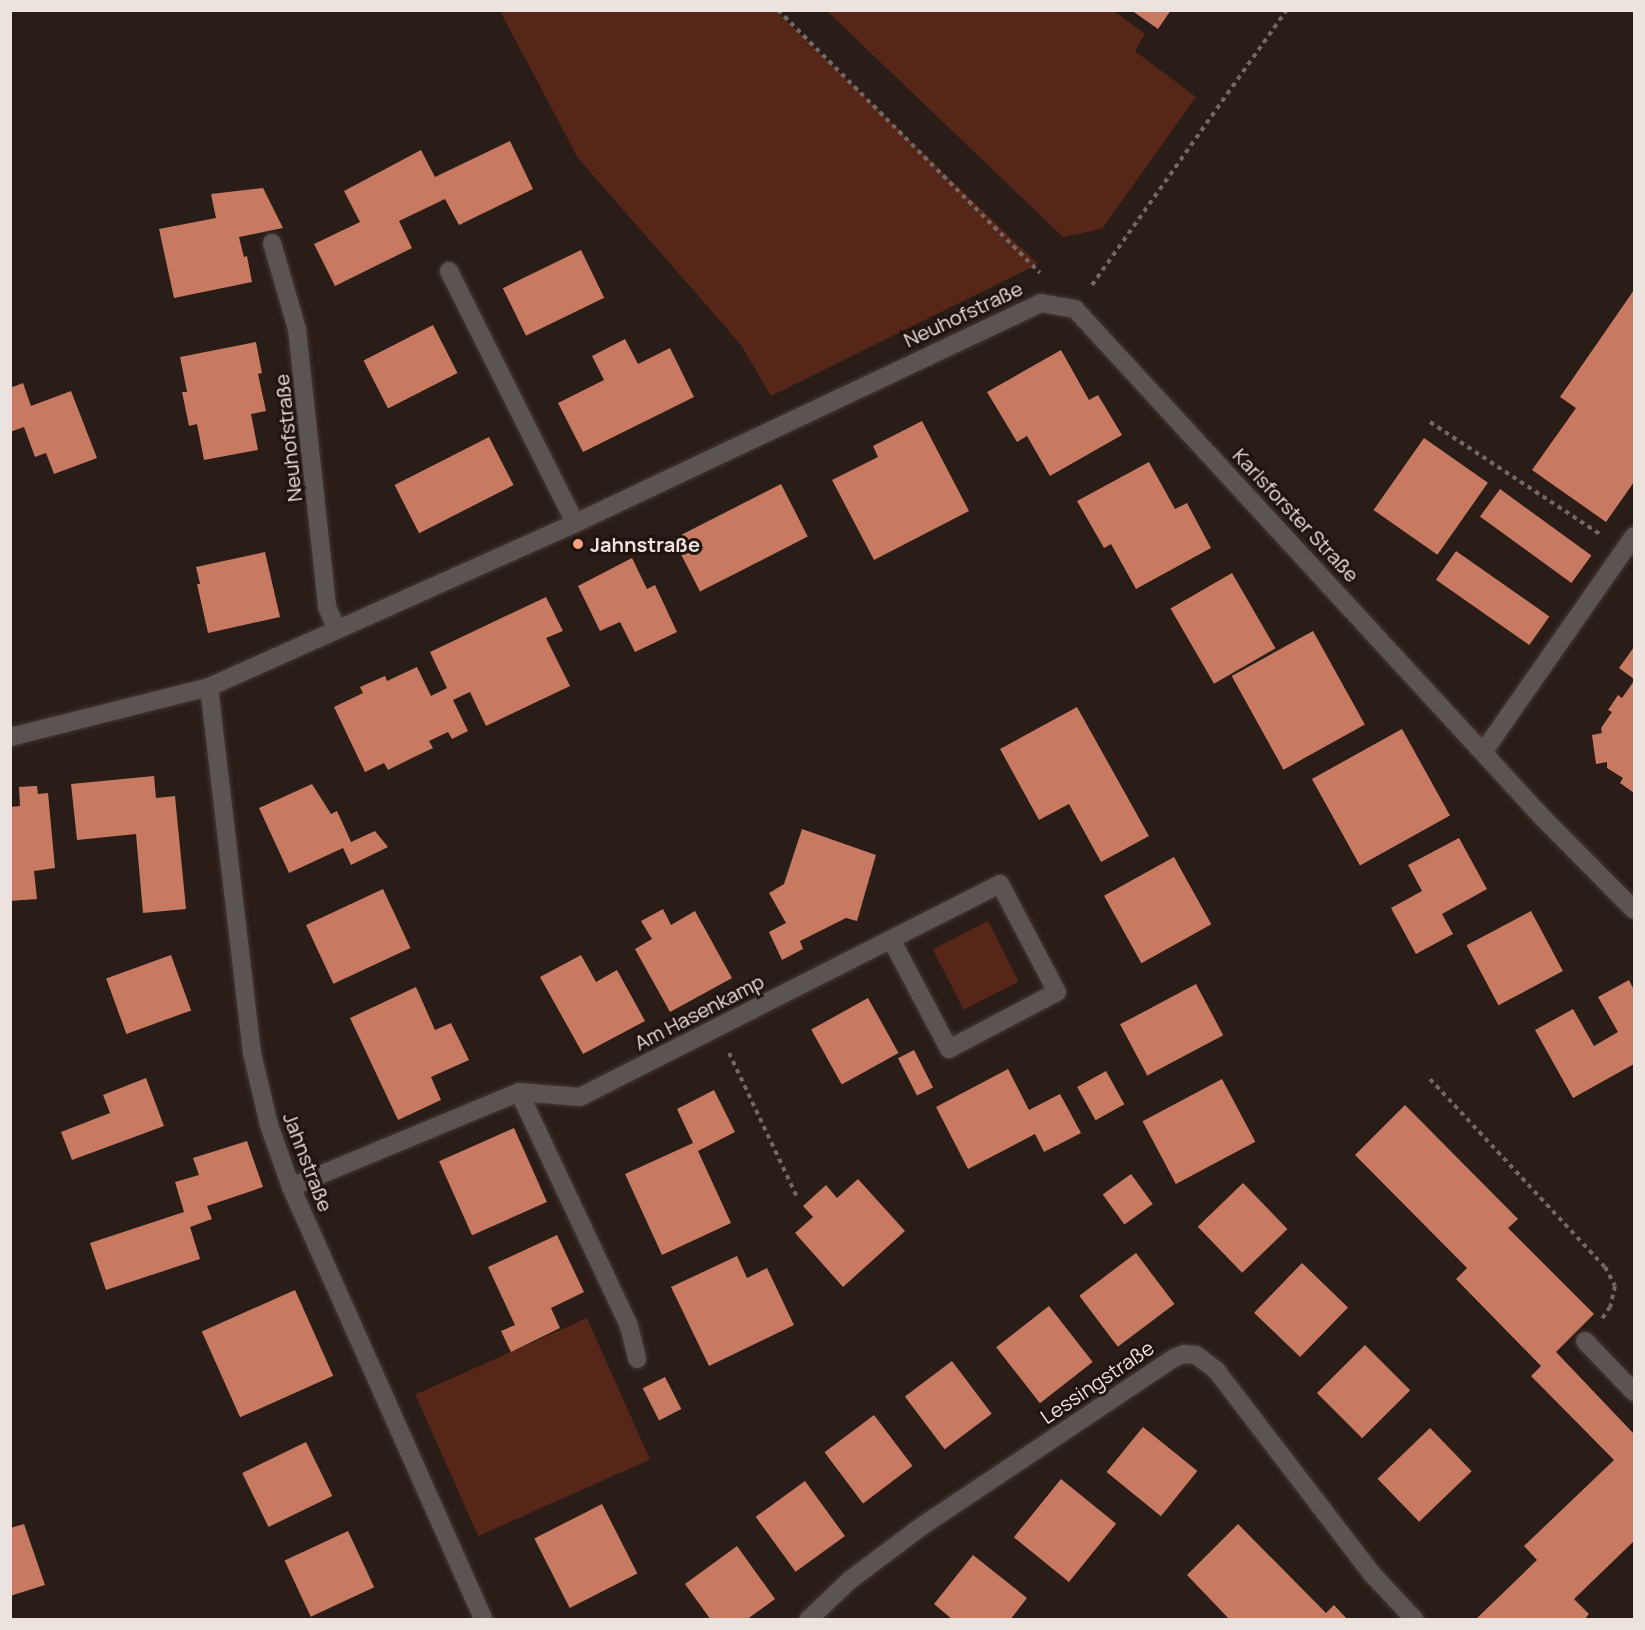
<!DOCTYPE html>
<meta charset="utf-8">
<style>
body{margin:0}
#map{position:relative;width:1645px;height:1630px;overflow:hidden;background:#2a1c17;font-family:Manrope,sans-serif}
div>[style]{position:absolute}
.green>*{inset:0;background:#562718;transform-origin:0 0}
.building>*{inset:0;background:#c77a61;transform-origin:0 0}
.path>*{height:4px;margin-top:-2px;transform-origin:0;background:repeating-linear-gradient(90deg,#756864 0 4.5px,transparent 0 9px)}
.roads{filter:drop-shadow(0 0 2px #453833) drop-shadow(0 0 2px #453833)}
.minor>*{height:18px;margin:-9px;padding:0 9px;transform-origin:9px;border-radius:9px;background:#5c5451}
.dots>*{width:16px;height:16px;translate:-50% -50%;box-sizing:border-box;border:3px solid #21130e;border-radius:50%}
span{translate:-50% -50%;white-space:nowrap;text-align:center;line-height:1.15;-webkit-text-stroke:6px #21130e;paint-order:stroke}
.street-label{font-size:20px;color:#ece2de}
.poi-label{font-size:20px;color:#ece2de;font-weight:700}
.left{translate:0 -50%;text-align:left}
.frame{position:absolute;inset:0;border:12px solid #ece2de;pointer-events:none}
</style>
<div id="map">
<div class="green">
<i style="clip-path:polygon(500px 11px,776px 11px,1038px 264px,771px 396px,741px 345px,578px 158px)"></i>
<i style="clip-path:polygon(827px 11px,1114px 11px,1145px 34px,1135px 51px,1196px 97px,1102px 229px,1063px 237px)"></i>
<i style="left:988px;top:921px;width:68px;height:62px;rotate:63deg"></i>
<i style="left:587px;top:1318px;width:155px;height:188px;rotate:66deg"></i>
</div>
<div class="building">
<i style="clip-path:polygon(1131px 10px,1171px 10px,1158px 29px)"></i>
<i style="clip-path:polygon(510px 141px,533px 189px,459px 225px,445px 199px,399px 221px,412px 248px,335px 286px,314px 244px,360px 222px,344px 191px,421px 150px,435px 177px)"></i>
<i style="clip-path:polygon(263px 188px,283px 228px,239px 237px,244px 257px,247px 256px,252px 282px,174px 298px,159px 229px,216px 218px,211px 194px)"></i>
<i style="left:581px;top:250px;width:53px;height:87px;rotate:64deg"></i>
<i style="clip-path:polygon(1634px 290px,1634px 482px,1606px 522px,1532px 470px,1576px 408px,1560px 397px)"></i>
<i style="left:433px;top:325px;width:54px;height:78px;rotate:63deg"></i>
<i style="clip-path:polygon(625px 339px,638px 364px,670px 348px,694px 397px,583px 452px,558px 403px,604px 380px,592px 356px)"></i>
<i style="clip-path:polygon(256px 342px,262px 373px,258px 374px,266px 411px,251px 414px,258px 450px,204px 460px,197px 424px,189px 426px,182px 392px,187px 392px,180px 357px)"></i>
<i style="clip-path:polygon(1061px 350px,1089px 400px,1098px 395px,1122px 435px,1050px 476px,1027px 436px,1017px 442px,987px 392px)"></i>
<i style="clip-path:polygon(23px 383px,31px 406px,71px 391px,97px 458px,54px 474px,46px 453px,35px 457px,24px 427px,10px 432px,10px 388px)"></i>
<i style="clip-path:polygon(922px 421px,969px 511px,874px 560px,832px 480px,878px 457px,873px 446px)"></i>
<i style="left:489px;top:437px;width:54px;height:106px;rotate:63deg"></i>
<i style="left:1424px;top:438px;width:78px;height:88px;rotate:35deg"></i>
<i style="clip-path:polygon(1149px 462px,1175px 509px,1187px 503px,1211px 548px,1136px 589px,1111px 544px,1104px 548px,1077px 501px)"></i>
<i style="left:781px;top:484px;width:59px;height:121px;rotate:63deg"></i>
<i style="left:1500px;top:489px;width:113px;height:34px;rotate:36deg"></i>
<i style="left:1456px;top:551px;width:114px;height:35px;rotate:35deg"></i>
<i style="clip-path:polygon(265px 552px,280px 617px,208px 633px,197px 584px,200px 584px,196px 567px)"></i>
<i style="clip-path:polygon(632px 558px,647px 589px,655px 585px,677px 632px,635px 652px,620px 622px,600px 631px,578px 586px)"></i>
<i style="left:1232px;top:573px;width:87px;height:71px;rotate:60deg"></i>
<i style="clip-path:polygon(546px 597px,563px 631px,546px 638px,570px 686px,486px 726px,470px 692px,453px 700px,468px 731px,452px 739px,448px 732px,429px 741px,433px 748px,410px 759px,388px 770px,384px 763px,365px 772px,334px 707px,363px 693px,360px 687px,385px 676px,387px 681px,417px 667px,431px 696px,447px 688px,430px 652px)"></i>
<i style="left:1313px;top:631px;width:107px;height:93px;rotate:61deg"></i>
<i style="clip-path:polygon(1634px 647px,1634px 679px,1619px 668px)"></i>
<i style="clip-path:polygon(1634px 681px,1634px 793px,1620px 783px,1623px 778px,1607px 768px,1607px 762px,1596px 764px,1592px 735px,1602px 733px,1601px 728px,1612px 712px,1608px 710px,1618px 695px,1622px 698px)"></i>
<i style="clip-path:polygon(1077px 707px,1149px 836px,1101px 862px,1069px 804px,1039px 820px,1000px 749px)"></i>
<i style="left:1402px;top:729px;width:99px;height:103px;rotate:61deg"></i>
<i style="clip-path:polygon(154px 776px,156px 798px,175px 796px,186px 909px,143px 913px,136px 834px,77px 840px,71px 784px)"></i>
<i style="clip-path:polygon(312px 784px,331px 814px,337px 811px,351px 842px,375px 831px,388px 847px,351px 865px,343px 848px,289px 873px,259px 808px)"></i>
<i style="clip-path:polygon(34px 786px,37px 786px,38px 794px,48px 793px,55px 868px,34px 871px,37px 899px,10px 901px,10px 807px,20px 806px,19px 787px)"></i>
<i style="clip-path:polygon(802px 829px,876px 855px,857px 921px,846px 918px,800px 941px,803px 949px,782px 960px,769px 932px,786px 923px,769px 893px,784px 884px)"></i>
<i style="clip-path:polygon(1459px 838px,1487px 889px,1442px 914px,1453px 934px,1416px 954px,1391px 908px,1422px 891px,1408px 865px)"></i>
<i style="left:1174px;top:857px;width:77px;height:80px;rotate:61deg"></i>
<i style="left:383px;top:889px;width:65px;height:85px;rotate:65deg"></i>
<i style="clip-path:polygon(663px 909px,671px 925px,695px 911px,732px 978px,670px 1012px,635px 949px,652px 939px,641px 921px)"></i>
<i style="left:1531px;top:911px;width:68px;height:73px;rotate:62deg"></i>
<i style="left:171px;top:955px;width:59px;height:69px;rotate:70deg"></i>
<i style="clip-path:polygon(581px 955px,596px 982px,617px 970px,645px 1021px,583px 1054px,540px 977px)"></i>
<i style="clip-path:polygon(1629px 980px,1634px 990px,1634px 1064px,1573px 1098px,1535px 1030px,1573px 1009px,1594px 1046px,1618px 1032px,1598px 997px)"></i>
<i style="left:1196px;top:984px;width:58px;height:86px;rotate:62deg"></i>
<i style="clip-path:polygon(416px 987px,435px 1030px,451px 1023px,469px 1060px,431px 1077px,441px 1100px,398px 1120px,350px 1018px)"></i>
<i style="left:868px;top:998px;width:63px;height:65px;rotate:61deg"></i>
<i style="left:914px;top:1050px;width:42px;height:18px;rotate:63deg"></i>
<i style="clip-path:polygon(1008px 1069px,1029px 1110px,1060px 1094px,1081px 1133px,1044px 1152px,1035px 1134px,968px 1169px,936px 1107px)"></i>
<i style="left:1106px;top:1071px;width:38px;height:33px;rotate:61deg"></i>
<i style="clip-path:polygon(146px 1078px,164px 1126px,72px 1160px,61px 1132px,110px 1113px,103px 1095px)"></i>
<i style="left:1222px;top:1079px;width:71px;height:90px;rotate:62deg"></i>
<i style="clip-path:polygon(714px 1090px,735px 1132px,698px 1151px,731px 1223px,662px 1255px,625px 1174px,693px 1143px,677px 1109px)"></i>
<i style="clip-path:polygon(1405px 1105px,1518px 1219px,1508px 1228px,1594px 1314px,1556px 1352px,1634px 1434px,1634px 1541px,1574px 1599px,1589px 1614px,1584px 1620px,1475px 1620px,1537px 1560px,1524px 1546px,1614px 1460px,1531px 1376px,1541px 1366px,1456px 1279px,1467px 1268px,1355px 1155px)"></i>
<i style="left:514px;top:1128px;width:81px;height:82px;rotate:66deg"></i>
<i style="clip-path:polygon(247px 1141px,263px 1187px,207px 1206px,212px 1219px,190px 1227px,200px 1259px,106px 1290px,90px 1243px,184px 1212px,175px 1182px,199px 1175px,193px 1158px)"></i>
<i style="left:1131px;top:1174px;width:37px;height:35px;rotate:54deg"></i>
<i style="clip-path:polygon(858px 1179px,905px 1231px,843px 1287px,795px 1233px,813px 1217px,803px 1206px,826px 1185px,837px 1198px)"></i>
<i style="left:1243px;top:1183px;width:64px;height:63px;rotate:46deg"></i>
<i style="clip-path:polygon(557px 1235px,584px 1292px,551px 1308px,560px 1328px,511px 1352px,501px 1331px,515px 1325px,488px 1267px)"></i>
<i style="left:1136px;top:1253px;width:64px;height:71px;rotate:53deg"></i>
<i style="clip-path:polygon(737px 1256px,747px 1278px,767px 1268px,794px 1325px,709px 1366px,671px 1287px)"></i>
<i style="left:1302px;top:1263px;width:64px;height:69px;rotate:44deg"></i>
<i style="left:295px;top:1290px;width:94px;height:102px;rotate:66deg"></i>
<i style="left:1049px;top:1306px;width:71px;height:67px;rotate:52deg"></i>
<i style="left:1365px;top:1345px;width:64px;height:68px;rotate:45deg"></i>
<i style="left:952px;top:1361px;width:66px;height:59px;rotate:53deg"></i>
<i style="left:665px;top:1377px;width:36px;height:25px;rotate:63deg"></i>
<i style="left:874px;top:1415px;width:64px;height:62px;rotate:53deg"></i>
<i style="left:1143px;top:1427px;width:70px;height:58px;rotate:39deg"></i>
<i style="left:1430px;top:1428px;width:60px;height:73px;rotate:46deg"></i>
<i style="left:306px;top:1442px;width:60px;height:71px;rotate:64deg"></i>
<i style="left:1061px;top:1479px;width:71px;height:75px;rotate:39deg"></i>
<i style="left:805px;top:1481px;width:68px;height:61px;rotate:54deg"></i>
<i style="left:602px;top:1504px;width:78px;height:76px;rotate:63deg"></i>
<i style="clip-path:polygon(24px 1524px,45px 1585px,10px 1596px,10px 1528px)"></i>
<i style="clip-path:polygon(1238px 1524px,1326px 1613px,1334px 1605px,1348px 1620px,1230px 1620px,1187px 1575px)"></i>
<i style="left:348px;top:1531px;width:62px;height:70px;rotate:65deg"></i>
<i style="clip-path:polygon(737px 1546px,775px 1599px,746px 1620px,711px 1620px,685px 1584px)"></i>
<i style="clip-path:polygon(973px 1555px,1027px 1598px,1010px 1620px,953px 1620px,934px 1604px)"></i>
</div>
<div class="path">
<i style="left:778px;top:10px;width:371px;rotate:45.1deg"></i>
<i style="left:1092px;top:285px;width:337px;rotate:-54.7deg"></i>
<i style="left:1430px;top:422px;width:204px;rotate:33.4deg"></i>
<i style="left:729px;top:1053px;width:159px;rotate:64.7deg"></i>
<i style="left:1430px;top:1079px;width:257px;rotate:47.1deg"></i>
<i style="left:1605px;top:1267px;width:21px;rotate:62deg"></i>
<i style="left:1615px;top:1286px;width:22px;rotate:103deg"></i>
<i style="left:1610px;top:1307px;width:14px;rotate:124deg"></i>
</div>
<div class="roads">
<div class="minor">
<i style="left:272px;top:243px;width:90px;rotate:73.8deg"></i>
<i style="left:297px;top:329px;width:280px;rotate:83.8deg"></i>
<i style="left:327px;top:607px;width:24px;rotate:66deg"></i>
<i style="left:449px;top:271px;width:282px;rotate:63.4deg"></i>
<i style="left:209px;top:687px;width:369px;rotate:83.3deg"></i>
<i style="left:252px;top:1053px;width:74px;rotate:76.7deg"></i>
<i style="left:269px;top:1125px;width:66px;rotate:70.5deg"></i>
<i style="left:291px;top:1187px;width:474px;rotate:66deg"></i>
<i style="left:10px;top:737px;width:205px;rotate:-14.1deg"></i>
<i style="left:209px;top:687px;width:392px;rotate:-24.1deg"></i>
<i style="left:567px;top:527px;width:524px;rotate:-25.29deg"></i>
<i style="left:1041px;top:303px;width:35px;rotate:10deg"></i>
<i style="left:1075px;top:309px;width:693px;rotate:47.4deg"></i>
<i style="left:1544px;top:819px;width:128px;rotate:45.3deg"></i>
<i style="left:1484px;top:751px;width:262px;rotate:-55.1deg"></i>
<i style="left:519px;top:1092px;width:259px;rotate:64.8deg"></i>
<i style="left:629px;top:1326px;width:34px;rotate:76deg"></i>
<i style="left:291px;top:1187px;width:247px;rotate:-22.6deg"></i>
<i style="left:519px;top:1092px;width:61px;rotate:4.7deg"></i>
<i style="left:580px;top:1097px;width:471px;rotate:-26.9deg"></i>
<i style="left:1000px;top:884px;width:122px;rotate:62.2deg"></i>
<i style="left:1057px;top:992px;width:122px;rotate:152.2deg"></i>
<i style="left:949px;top:1049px;width:122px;rotate:-117.8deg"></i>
<i style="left:1585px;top:1341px;width:71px;rotate:46.1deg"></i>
<i style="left:808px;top:1620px;width:58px;rotate:-43.6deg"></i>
<i style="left:850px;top:1580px;width:90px;rotate:-36.9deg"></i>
<i style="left:922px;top:1526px;width:303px;rotate:-33.7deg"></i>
<i style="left:1174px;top:1358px;width:11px;rotate:-22deg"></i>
<i style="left:1184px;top:1354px;width:12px;rotate:5deg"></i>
<i style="left:1196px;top:1355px;width:25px;rotate:37deg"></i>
<i style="left:1216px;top:1370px;width:257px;rotate:52.6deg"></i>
<i style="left:1372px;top:1574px;width:63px;rotate:46.9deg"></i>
</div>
</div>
<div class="dots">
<i style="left:578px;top:544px;background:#f39f84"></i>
</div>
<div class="street-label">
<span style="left:963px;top:314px;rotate:-25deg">Neuhofstraße</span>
<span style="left:288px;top:438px;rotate:-96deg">Neuhofstraße</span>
<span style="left:1296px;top:515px;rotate:47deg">Karlsforster Straße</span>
<span style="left:699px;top:1012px;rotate:-27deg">Am Hasenkamp</span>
<span style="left:308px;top:1162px;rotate:69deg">Jahnstraße</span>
<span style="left:1097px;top:1382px;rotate:-34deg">Lessingstraße</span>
</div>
<div class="poi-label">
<span class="left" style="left:590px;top:544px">Jahnstraße</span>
</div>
<div class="frame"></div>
</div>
